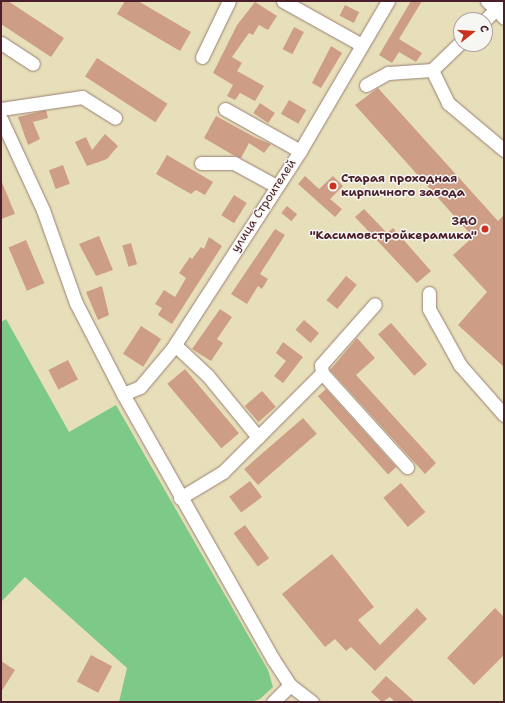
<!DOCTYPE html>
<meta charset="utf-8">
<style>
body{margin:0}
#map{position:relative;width:505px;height:703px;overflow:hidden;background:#e7dfba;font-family:"Shantell Sans",sans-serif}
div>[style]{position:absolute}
.green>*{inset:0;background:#7dc987}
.building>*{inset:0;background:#ce9d86;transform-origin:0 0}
.roads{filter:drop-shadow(0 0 1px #987f72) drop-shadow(0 0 1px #987f72)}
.minor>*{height:13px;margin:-6.5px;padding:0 6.5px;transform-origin:6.5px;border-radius:6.5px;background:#fff}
.dots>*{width:11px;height:11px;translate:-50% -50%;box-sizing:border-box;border:2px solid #f6f6f2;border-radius:50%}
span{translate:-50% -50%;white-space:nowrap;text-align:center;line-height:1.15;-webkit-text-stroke:3px #f6f6f2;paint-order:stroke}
.poi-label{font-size:12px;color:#4a1f2b;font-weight:700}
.left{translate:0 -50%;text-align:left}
.right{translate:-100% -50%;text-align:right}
.street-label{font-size:12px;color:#4a1f2b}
.frame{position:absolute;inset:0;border:2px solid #4a1f2b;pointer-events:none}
.north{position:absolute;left:453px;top:12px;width:40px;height:40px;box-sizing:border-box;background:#f6f6f2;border:1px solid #b1a0a2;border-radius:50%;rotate:73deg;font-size:11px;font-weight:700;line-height:16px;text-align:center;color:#4a1f2b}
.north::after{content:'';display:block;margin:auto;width:14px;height:18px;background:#c8321e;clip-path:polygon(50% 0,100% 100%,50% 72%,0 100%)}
</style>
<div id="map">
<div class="green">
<i style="clip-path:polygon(6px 319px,69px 432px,116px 405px,268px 670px,273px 687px,260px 699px,251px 702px,119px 702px,127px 668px,25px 577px,1px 602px,1px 322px)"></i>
</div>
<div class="building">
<i style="clip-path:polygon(1px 1px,8px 1px,64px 38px,51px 57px,1px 24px)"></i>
<i style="clip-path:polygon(125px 1px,138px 1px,191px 32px,180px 51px,117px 14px)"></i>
<i style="clip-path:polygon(411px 1px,422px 1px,399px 39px,422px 53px,416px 62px,399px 52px,392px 63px,379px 55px)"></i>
<i style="clip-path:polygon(255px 2px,277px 16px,268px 30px,259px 25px,253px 35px,249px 33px,232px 57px,242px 63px,237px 71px,264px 86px,255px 101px,240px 93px,235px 100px,227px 96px,233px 85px,213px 73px,237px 25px)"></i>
<i style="left:345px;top:5px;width:16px;height:12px;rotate:27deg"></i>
<i style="left:294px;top:27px;width:11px;height:25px;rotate:27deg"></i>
<i style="clip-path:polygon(331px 46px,342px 53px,321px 88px,312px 83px)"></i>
<i style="left:97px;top:58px;width:84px;height:22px;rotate:33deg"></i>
<i style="clip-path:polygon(378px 88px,498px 221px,504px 215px,504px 367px,458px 325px,487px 292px,453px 255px,473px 237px,355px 105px)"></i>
<i style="left:289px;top:100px;width:20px;height:16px;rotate:30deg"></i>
<i style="left:260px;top:103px;width:18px;height:12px;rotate:34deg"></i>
<i style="clip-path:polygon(46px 110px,48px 118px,33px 122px,40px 139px,28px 145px,18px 117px)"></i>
<i style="clip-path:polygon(216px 116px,256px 138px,271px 144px,264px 153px,249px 143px,241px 158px,233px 155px,204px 138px)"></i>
<i style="clip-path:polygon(105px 134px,118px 146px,107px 159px,87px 166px,75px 142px,86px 137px,92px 150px)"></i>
<i style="clip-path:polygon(167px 155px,213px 182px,205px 195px,196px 190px,191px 194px,156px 174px)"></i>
<i style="left:63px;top:165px;width:20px;height:15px;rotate:70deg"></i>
<i style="clip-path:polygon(305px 176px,319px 189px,333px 176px,343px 186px,330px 199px,342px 209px,335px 217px,298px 184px)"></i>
<i style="clip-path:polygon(1px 180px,15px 214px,1px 219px)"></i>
<i style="left:234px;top:195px;width:15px;height:24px;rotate:32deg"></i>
<i style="left:287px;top:206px;width:13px;height:9px;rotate:39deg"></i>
<i style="clip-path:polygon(364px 209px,387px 233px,393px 228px,431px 271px,417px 283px,355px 217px)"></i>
<i style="clip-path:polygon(275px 229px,285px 235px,260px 274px,268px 279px,262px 289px,258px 286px,247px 304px,231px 294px)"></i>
<i style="clip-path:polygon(99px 236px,113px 270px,96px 276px,79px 244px)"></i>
<i style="clip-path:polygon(209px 237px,222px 246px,172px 324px,158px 315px,162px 308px,155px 304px,164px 290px,175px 297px,186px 278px,179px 273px,190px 257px,192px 259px,201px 247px,204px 249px)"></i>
<i style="left:26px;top:240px;width:47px;height:19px;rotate:67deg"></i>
<i style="left:131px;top:243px;width:22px;height:9px;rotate:74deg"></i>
<i style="left:346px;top:276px;width:14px;height:31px;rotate:39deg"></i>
<i style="clip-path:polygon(102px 286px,109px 315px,98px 320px,86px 292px)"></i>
<i style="clip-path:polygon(220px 309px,232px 317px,217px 339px,223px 343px,211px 361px,192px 349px)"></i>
<i style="left:304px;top:320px;width:20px;height:13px;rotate:41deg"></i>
<i style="left:391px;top:323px;width:55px;height:17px;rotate:49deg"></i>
<i style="left:141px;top:326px;width:24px;height:33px;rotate:33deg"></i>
<i style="clip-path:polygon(357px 338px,375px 358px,356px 375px,436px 463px,425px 474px,330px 370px)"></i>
<i style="clip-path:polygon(283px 342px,303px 357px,283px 383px,274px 376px,286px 361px,276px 353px)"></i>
<i style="left:68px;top:360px;width:22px;height:22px;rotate:63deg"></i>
<i style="left:185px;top:369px;width:84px;height:23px;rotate:50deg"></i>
<i style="left:326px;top:389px;width:105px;height:11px;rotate:48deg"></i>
<i style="left:262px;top:391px;width:21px;height:23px;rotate:49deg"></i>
<i style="left:303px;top:418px;width:21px;height:78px;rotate:49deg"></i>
<i style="left:250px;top:481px;width:20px;height:26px;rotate:53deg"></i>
<i style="left:401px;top:483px;width:38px;height:23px;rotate:50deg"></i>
<i style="left:245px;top:525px;width:41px;height:14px;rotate:54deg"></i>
<i style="clip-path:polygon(332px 554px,374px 607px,358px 620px,380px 645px,417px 608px,427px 619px,375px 671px,351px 647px,346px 651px,335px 639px,325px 647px,282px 594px)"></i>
<i style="clip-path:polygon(495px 608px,504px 617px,504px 655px,474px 685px,447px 658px)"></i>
<i style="left:91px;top:655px;width:24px;height:30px;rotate:28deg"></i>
<i style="clip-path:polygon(1px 661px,15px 670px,1px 692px)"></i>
<i style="clip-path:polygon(386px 676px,415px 702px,395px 702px,390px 697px,382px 702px,371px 692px)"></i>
</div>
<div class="roads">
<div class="minor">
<i style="left:283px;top:1px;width:88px;rotate:29.2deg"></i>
<i style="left:487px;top:1px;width:12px;rotate:42deg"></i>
<i style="left:496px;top:9px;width:10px;rotate:-37deg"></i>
<i style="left:485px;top:20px;width:16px;rotate:-45deg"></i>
<i style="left:496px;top:9px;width:12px;rotate:48deg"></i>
<i style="left:1px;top:43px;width:38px;rotate:33deg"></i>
<i style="left:202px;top:57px;width:62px;rotate:-64.3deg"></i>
<i style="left:432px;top:70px;width:37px;rotate:64deg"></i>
<i style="left:448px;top:103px;width:73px;rotate:40deg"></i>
<i style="left:366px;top:85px;width:25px;rotate:-29deg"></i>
<i style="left:388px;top:73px;width:44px;rotate:-3.9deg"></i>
<i style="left:432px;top:70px;width:40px;rotate:-44deg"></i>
<i style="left:1px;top:109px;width:82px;rotate:-8.4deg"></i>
<i style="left:82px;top:97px;width:39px;rotate:32deg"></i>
<i style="left:225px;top:109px;width:86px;rotate:29.2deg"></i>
<i style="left:1px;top:119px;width:100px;rotate:65.2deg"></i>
<i style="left:43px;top:210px;width:99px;rotate:70.5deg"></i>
<i style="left:76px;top:303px;width:102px;rotate:62.7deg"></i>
<i style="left:123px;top:394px;width:305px;rotate:60.5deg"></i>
<i style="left:273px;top:659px;width:31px;rotate:57deg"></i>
<i style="left:290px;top:685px;width:28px;rotate:38deg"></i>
<i style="left:201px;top:163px;width:33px"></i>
<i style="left:234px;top:163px;width:48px;rotate:28.7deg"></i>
<i style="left:429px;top:293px;width:16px;rotate:90deg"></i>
<i style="left:429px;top:309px;width:64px;rotate:61deg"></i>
<i style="left:460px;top:365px;width:67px;rotate:48.7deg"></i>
<i style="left:175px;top:345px;width:45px;rotate:43.2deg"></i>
<i style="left:208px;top:376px;width:79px;rotate:50.7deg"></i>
<i style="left:322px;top:373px;width:8px;rotate:-97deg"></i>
<i style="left:321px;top:365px;width:81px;rotate:-48.5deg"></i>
<i style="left:123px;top:394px;width:18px;rotate:-22deg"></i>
<i style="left:140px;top:387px;width:50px;rotate:-49.9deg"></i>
<i style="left:172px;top:349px;width:236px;rotate:-57.1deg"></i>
<i style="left:300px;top:151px;width:174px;rotate:-59.6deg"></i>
<i style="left:180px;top:498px;width:50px;rotate:-31.2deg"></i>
<i style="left:223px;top:472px;width:140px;rotate:-45deg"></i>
<i style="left:322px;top:373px;width:127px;rotate:47.9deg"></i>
<i style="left:273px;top:702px;width:24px;rotate:-45deg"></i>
</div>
</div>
<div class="dots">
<i style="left:333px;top:186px;background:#c8321e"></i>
<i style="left:485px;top:229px;background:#c8321e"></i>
</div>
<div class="poi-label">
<span class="left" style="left:341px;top:186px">Старая проходная<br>кирпичного завода</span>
<span class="right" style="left:477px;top:229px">ЗАО<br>"Касимовстройкерамика"</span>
</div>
<div class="street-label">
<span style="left:264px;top:206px;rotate:-57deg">улица Строителей</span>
</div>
<div class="frame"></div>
<div class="north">С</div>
</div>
